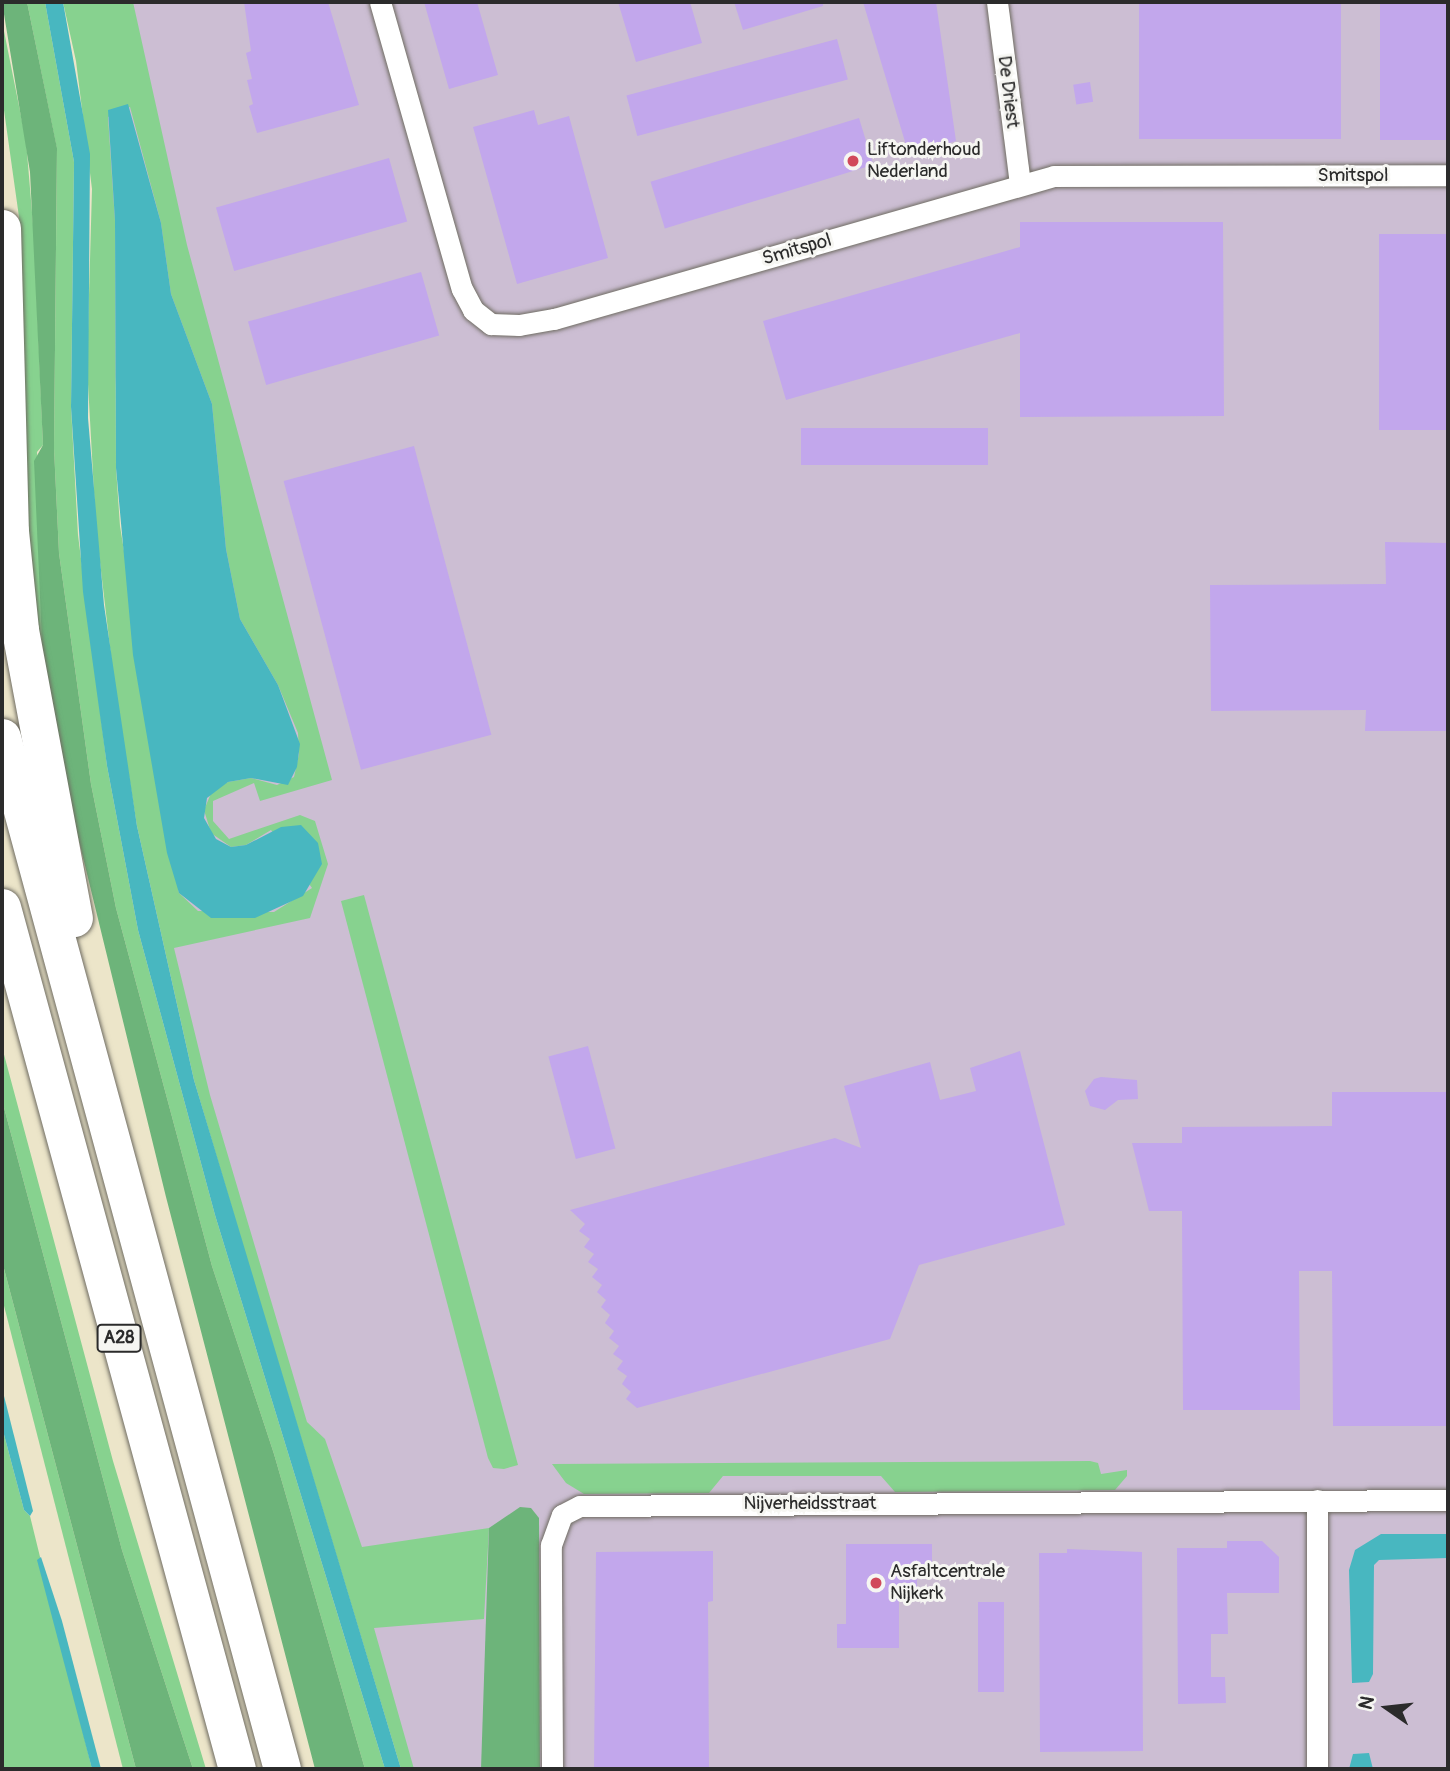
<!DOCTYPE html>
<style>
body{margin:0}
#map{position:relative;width:1450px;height:1771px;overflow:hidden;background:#ece5c9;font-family:Pangolin,sans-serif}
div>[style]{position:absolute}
.industrial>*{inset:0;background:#ccbed3}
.green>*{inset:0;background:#87d28f}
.forest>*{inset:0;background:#6db47a}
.water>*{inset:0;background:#48b7c0}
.building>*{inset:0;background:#c2a7ec;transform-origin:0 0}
.roads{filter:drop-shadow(0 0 2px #6f6c62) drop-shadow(0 0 2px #6f6c62)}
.minor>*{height:21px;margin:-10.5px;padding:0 10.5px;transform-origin:10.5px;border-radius:10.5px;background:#fff}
.motorway>*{height:37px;margin:-18.5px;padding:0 18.5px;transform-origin:18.5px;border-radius:18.5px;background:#fff}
.dots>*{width:19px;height:19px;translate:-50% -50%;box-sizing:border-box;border:4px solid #f6f6f2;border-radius:50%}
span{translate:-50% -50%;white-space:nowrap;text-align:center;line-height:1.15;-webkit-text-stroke:6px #f6f6f2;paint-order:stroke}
.shield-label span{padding:2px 5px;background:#f6f6f2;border:2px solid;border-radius:5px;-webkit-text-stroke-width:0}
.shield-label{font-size:18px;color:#2b2b2b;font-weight:700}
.street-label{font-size:19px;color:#2b2b2b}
.poi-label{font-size:19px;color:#2b2b2b}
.left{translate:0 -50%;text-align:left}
.frame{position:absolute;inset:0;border:4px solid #2b2b2b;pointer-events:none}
.north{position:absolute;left:1352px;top:1673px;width:70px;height:70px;-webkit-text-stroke:5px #f6f6f2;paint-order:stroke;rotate:284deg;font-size:19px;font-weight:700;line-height:28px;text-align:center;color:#2b2b2b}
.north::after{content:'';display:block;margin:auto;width:24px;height:32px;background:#2b2b2b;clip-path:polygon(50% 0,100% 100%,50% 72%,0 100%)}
</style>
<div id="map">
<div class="industrial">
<i style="clip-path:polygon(79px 2px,1448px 2px,1448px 1769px,409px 1769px,228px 1170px,171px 957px)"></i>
</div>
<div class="green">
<i style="clip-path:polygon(27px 2px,45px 2px,74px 162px,71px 407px,78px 535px,107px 766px,138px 930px,215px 1215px,385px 1769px,365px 1769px,274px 1454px,212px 1266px,116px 908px,91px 784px,59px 553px,54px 448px,57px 149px)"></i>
<i style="clip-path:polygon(evenodd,63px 2px,133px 2px,187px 245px,332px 780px,260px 801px,254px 783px,213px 801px,213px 821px,229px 839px,300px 815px,315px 821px,328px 864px,310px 918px,174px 948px,210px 1095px,307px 1422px,325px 1439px,362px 1547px,489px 1528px,484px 1619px,374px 1628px,414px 1769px,401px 1769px,246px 1256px,194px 1080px,137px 826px,115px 690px,96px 528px,87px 366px,92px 189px,76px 61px,63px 2px,130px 107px,161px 223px,171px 294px,212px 404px,226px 549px,240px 619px,278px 685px,298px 733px,299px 754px,294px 777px,277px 785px,251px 778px,228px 782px,212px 791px,204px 810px,211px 833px,231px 847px,246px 845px,271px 830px,312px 888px,274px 912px,198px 911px,179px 893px,120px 526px,116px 468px,115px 221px,108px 117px,130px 107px)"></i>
<i style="clip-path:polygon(2px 21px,26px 141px,34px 236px,43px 445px,37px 452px,43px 668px,26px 515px,19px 217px,2px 96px)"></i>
<i style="clip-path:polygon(364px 895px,518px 1465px,504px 1469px,493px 1468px,488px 1458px,341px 901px)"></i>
<i style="clip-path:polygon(2px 1047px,113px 1461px,206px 1769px,193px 1769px,122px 1550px,2px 1100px)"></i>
<i style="clip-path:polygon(2px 1261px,136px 1769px,123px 1769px,2px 1298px)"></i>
<i style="clip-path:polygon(2px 1427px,24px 1510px,30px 1516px,92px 1769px,2px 1769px)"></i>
<i style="clip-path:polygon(1090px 1461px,1098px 1463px,1101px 1474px,1127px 1470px,1127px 1476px,1115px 1490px,895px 1492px,881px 1476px,723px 1476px,709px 1493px,584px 1494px,566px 1483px,552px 1464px)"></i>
</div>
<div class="forest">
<i style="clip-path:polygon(2px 2px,27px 2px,57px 148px,54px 448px,59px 553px,91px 784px,116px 908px,212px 1266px,274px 1454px,365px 1769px,315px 1769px,166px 1197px,55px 743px,43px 668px,40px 597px,34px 461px,43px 445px,30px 172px)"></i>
<i style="clip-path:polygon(2px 1100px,122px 1550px,193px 1769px,136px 1769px,2px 1261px)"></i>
<i style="clip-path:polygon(520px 1507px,531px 1508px,539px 1518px,540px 1769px,481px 1769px,489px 1528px)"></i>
</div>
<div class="water">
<i style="clip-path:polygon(45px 2px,63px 2px,90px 154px,88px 418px,104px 605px,137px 826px,194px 1080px,401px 1769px,385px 1769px,215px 1215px,138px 930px,107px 766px,83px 592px,71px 407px,74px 162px)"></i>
<i style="clip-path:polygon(128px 104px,161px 223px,171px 294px,212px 404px,226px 549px,240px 619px,278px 685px,300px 744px,297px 767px,288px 785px,251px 778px,228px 782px,207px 798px,204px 818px,216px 839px,231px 847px,246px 845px,281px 827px,301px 825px,318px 843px,322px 864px,303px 896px,255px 918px,211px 918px,179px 893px,167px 853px,133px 655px,116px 468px,115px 221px,108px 110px)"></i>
<i style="clip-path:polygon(2px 1388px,33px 1511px,30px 1516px,24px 1510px,2px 1427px)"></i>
<i style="clip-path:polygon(1381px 1534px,1448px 1534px,1448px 1558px,1379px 1560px,1374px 1565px,1373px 1674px,1369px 1682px,1352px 1683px,1349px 1570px,1355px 1550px)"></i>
<i style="clip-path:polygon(41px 1557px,62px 1621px,101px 1769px,92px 1769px,37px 1560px)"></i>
<i style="clip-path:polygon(1369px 1753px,1373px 1769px,1349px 1769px,1353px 1754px)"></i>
</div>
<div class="building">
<i style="clip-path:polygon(244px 2px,328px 2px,359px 105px,257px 133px,249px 106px,253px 104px,247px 80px,252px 79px,246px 53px,251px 51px)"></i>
<i style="clip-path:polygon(424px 2px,477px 2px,498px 75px,449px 89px)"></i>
<i style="clip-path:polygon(618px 2px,690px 2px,702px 43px,636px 62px)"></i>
<i style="clip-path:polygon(734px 2px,823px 2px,823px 6px,743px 30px)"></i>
<i style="clip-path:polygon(863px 2px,936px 2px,956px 141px,909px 155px)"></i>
<i style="left:1139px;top:2px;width:202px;height:137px"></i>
<i style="left:1380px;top:2px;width:68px;height:138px"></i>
<i style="left:837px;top:39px;width:42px;height:218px;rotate:75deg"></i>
<i style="left:1090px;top:82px;width:20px;height:17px;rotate:81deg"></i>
<i style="clip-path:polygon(534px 110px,538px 125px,569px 116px,608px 258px,517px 284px,473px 127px)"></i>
<i style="left:859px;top:118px;width:49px;height:218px;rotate:73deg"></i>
<i style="left:389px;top:158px;width:66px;height:180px;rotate:74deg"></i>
<i style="clip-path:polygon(1020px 222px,1223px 222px,1224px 416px,1020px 417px,1020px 333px,786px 400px,763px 321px,1020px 247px)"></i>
<i style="left:1448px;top:234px;width:196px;height:69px;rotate:90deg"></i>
<i style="left:421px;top:272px;width:66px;height:180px;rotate:74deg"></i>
<i style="left:988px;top:428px;width:37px;height:187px;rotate:90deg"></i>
<i style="left:414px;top:446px;width:299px;height:135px;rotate:75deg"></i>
<i style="clip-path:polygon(1385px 542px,1448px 543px,1448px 731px,1365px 731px,1366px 710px,1211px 711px,1210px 585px,1386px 584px)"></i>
<i style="left:588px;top:1046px;width:106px;height:41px;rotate:75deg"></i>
<i style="clip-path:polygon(1020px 1051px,1065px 1225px,919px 1265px,890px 1339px,637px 1408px,626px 1399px,631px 1392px,622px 1384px,627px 1376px,617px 1369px,623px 1361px,613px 1354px,619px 1346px,609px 1338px,614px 1331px,605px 1323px,610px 1315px,601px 1307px,606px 1300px,597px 1292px,602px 1285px,592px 1277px,598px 1269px,588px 1262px,594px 1254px,584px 1247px,590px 1239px,579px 1231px,585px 1224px,570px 1210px,835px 1138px,861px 1148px,844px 1086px,930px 1062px,940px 1100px,976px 1091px,970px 1068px)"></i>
<i style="clip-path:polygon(1101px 1077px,1137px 1080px,1138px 1099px,1118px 1100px,1105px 1110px,1090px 1106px,1085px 1091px,1094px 1079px)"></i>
<i style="clip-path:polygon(1332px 1092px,1448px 1092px,1448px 1426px,1333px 1426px,1332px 1271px,1299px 1271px,1300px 1410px,1183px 1410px,1182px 1211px,1149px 1211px,1132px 1143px,1182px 1143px,1182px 1127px,1332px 1126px)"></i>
<i style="clip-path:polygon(1227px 1541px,1262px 1541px,1279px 1557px,1279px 1593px,1227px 1593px,1228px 1634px,1211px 1634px,1211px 1677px,1225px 1677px,1226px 1703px,1178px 1704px,1177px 1548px,1227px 1548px)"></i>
<i style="clip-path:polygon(846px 1544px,932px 1544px,932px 1574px,917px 1574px,917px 1599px,899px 1599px,899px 1648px,837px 1648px,837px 1624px,846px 1624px)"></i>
<i style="clip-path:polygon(1067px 1549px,1142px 1552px,1143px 1751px,1040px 1752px,1039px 1553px,1067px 1553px)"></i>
<i style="clip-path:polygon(713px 1551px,713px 1601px,708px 1602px,709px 1769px,594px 1769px,596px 1552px)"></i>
<i style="left:978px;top:1602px;width:26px;height:90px"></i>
</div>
<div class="roads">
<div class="minor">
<i style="left:380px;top:2px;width:298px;rotate:74.1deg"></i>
<i style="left:462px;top:289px;width:24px;rotate:62deg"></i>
<i style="left:473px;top:310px;width:23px;rotate:38deg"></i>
<i style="left:491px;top:324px;width:28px;rotate:2deg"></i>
<i style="left:519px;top:325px;width:36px;rotate:-10deg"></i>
<i style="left:554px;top:319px;width:520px;rotate:-15.96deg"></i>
<i style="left:1054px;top:176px;width:394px;rotate:-0.1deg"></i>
<i style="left:997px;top:2px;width:182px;rotate:82.8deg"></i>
<i style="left:1317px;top:1768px;width:268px;rotate:-90deg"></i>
<i style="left:552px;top:1769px;width:224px;rotate:-90.3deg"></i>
<i style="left:551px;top:1545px;width:32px;rotate:-70deg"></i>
<i style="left:562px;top:1515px;width:20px;rotate:-27deg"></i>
<i style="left:580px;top:1506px;width:868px;rotate:-0.4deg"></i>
</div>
<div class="motorway">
<i style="left:2px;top:228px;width:303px;rotate:88.5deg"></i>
<i style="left:10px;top:531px;width:100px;rotate:84.2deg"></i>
<i style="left:20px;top:630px;width:293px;rotate:79.4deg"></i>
<i style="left:2px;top:737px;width:1069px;rotate:74.82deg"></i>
<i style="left:2px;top:907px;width:893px;rotate:74.75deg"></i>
</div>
</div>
<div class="dots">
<i style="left:853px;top:161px;background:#d1495b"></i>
<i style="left:876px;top:1583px;background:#d1495b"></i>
</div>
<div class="shield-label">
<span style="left:119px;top:1338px">A28</span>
</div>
<div class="street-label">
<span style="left:1008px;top:92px;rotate:83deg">De Driest</span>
<span style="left:1353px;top:176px">Smitspol</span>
<span style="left:797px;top:250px;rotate:-16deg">Smitspol</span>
<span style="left:810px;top:1504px">Nijverheidsstraat</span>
</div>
<div class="poi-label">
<span class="left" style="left:867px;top:161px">Liftonderhoud<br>Nederland</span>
<span class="left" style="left:890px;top:1583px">Asfaltcentrale<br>Nijkerk</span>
</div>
<div class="frame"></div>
<div class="north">N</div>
</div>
